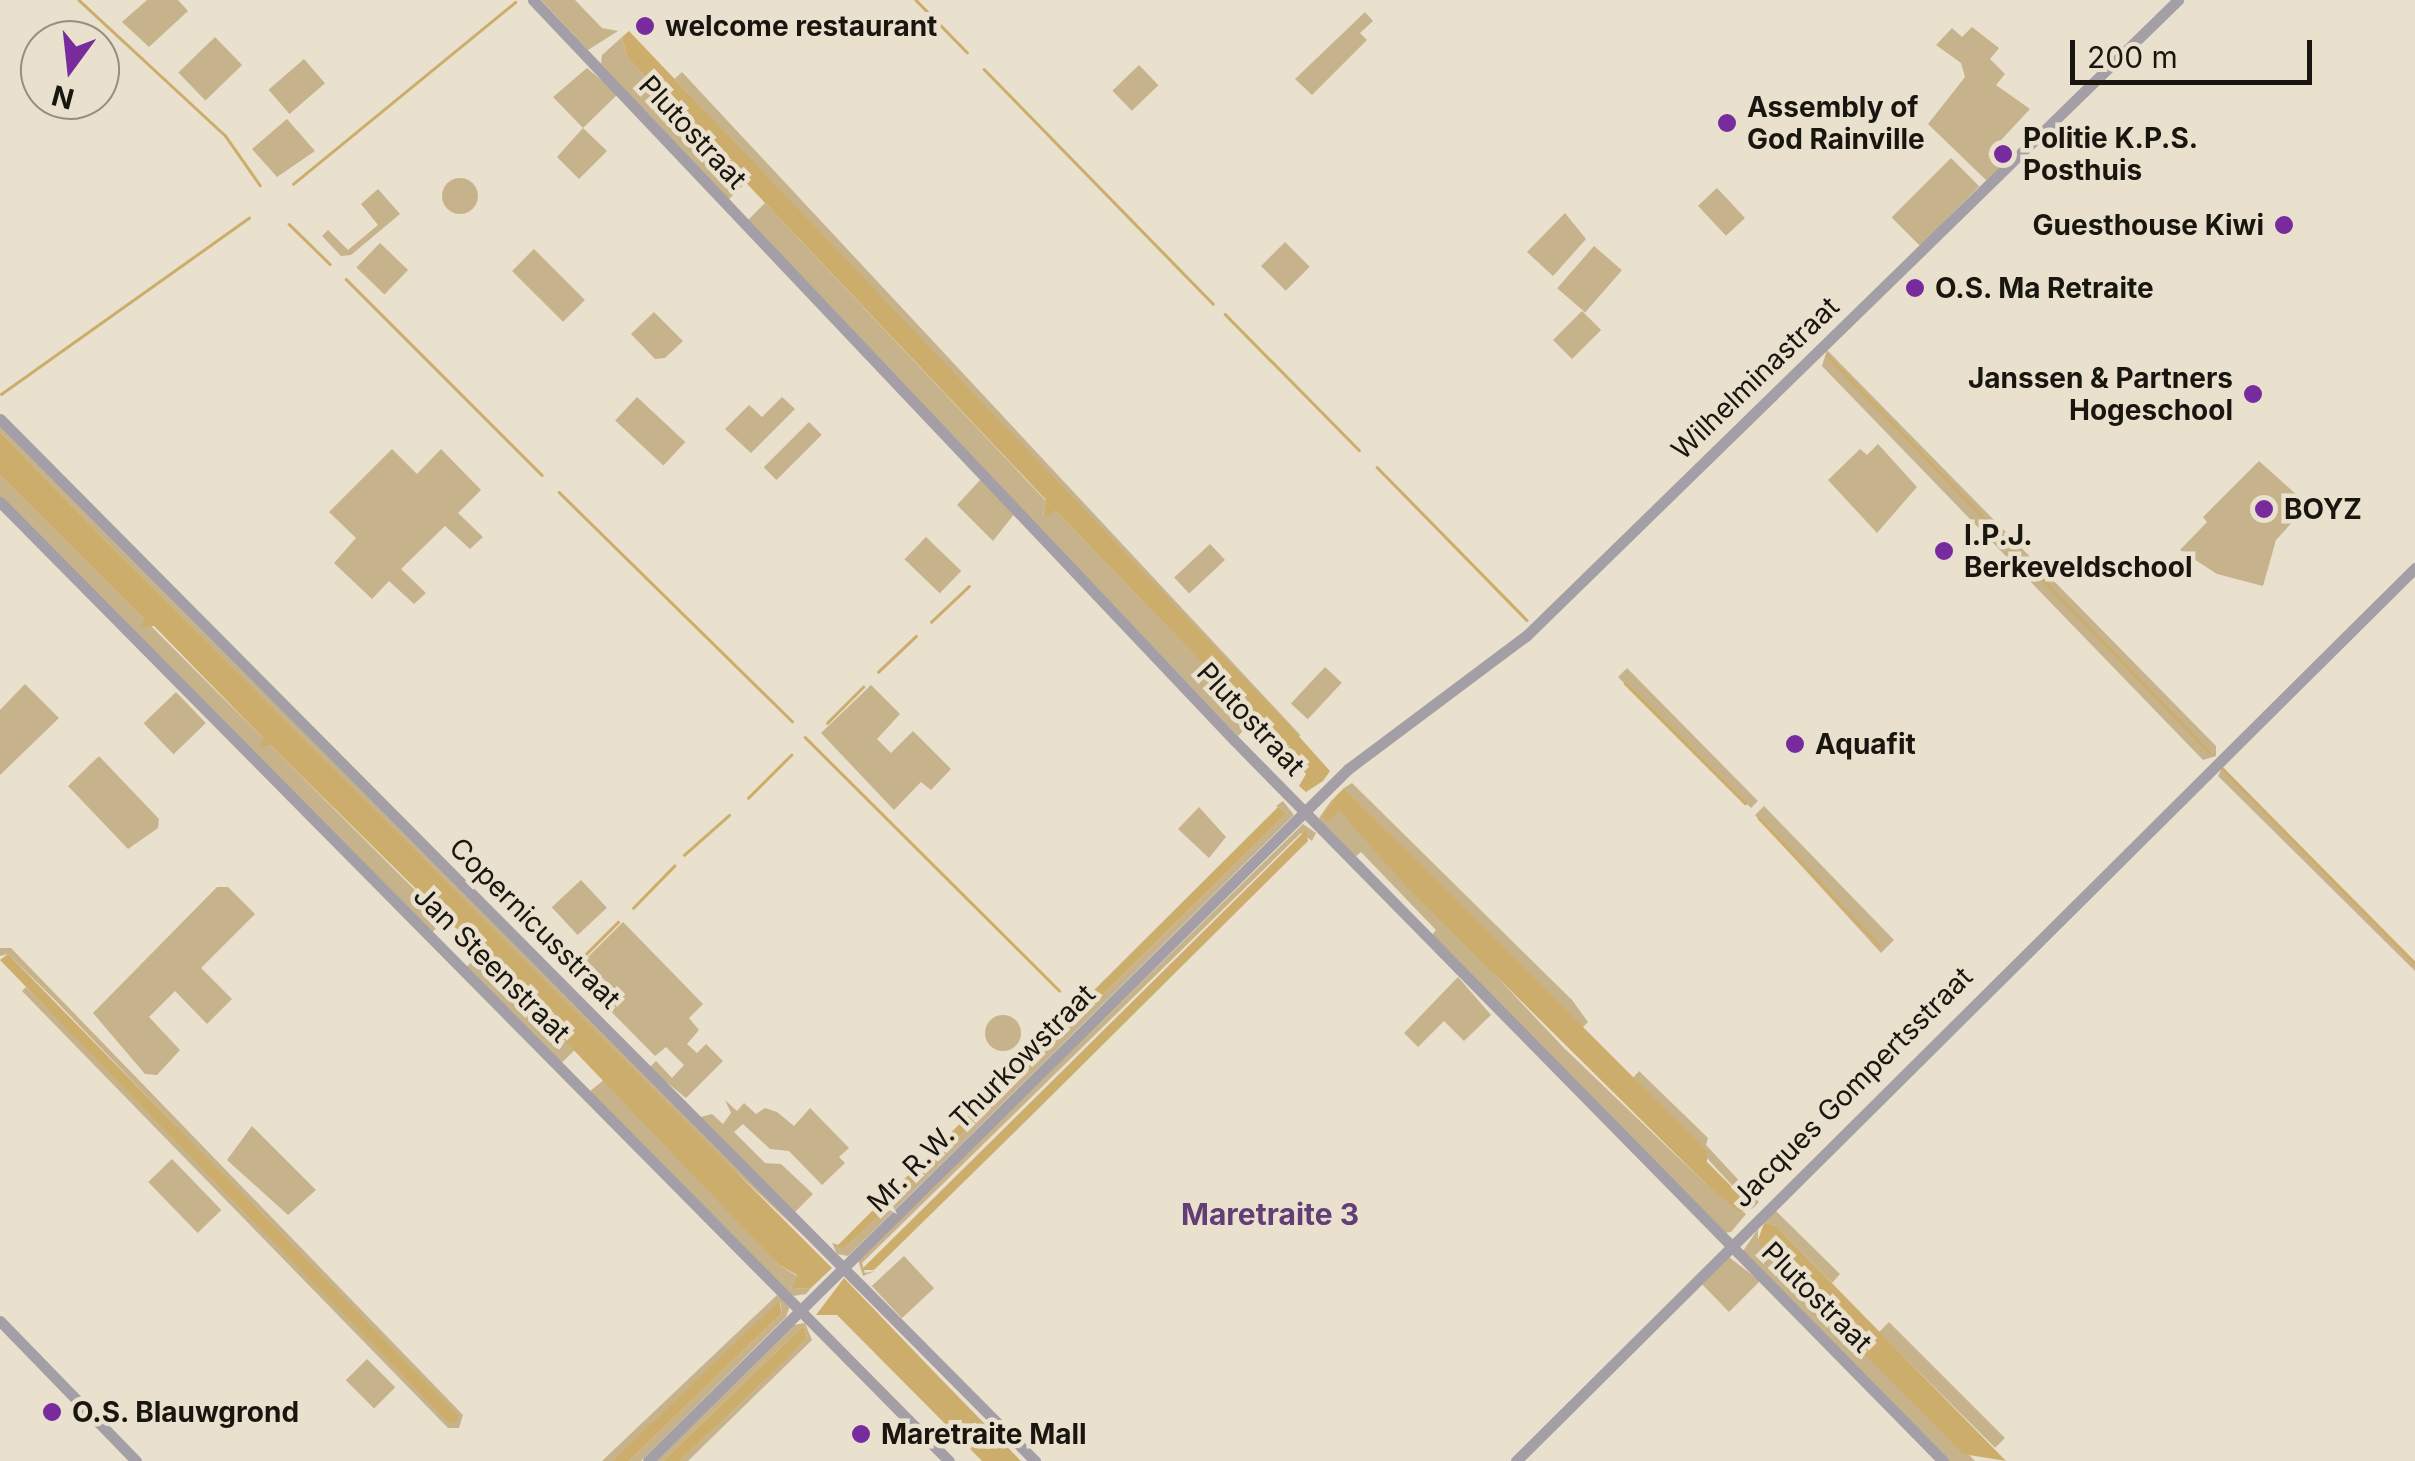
<!DOCTYPE html>
<style>
body{margin:0}
#map{position:relative;width:2415px;height:1461px;overflow:hidden;background:#e9e0cd;font-family:Inter,sans-serif}
div>[style]{position:absolute}
.green>*{inset:0;background:#c7b38b;transform-origin:0 0}
.round{border-radius:50%}
.water>*{inset:0;background:#cdad6b}
.stream>*{height:2.5px;margin:-1.25px;padding:0 1.25px;transform-origin:1.25px;border-radius:1.25px;background:#cdad6b}
.canal>*{height:9px;margin:-4.5px;padding:0 4.5px;transform-origin:4.5px;border-radius:4.5px;background:#cdad6b}
.tertiary>*{height:11px;margin:-5.5px;padding:0 5.5px;transform-origin:5.5px;border-radius:5.5px;background:#a49fa7}
.dots>*{width:28px;height:28px;translate:-50% -50%;box-sizing:border-box;border:5px solid #e9e0cd;border-radius:50%}
span{translate:-50% -50%;white-space:nowrap;text-align:center;line-height:1.15;-webkit-text-stroke:9px #e9e0cd;paint-order:stroke}
.poi-label{font-size:28px;color:#19150f;font-weight:700}
.left{translate:0 -50%;text-align:left}
.right{translate:-100% -50%;text-align:right}
.street-label{font-size:28px;color:#19150f}
.neighbourhood-label{font-size:30px;color:#623d76;font-weight:700}
.north{position:absolute;left:20px;top:20px;width:100px;height:100px;box-sizing:border-box;background:#e9e0cd;border:2px solid #968f81;border-radius:50%;rotate:195deg;font-size:28px;font-weight:700;line-height:40px;text-align:center;color:#19150f}
.north::after{content:'';display:block;margin:auto;width:35px;height:45px;background:#782b9c;clip-path:polygon(50% 0,100% 100%,50% 72%,0 100%)}
.scale{position:absolute;left:2070px;top:40px;width:242px;height:45px;box-sizing:border-box;border:5px solid #19150f;border-top:0;padding-left:12px;font-size:30px;line-height:35px;white-space:nowrap;color:#19150f;-webkit-text-stroke:8px #e9e0cd;paint-order:stroke}
</style>
<div id="map">
<div class="green">
<i style="clip-path:polygon(147px 0,178px 0,188px 11px,149px 47px,122px 22px)"></i>
<i style="clip-path:polygon(541px 0,575px 0,602px 28px,618px 31px,588px 50px)"></i>
<i style="clip-path:polygon(1365px 12px,1373px 21px,1360px 33px,1367px 40px,1312px 95px,1295px 79px)"></i>
<i style="clip-path:polygon(1972px 27px,1999px 48px,1990px 59px,2005px 74px,1996px 85px,2030px 109px,1988px 154px,2001px 168px,1987px 181px,1928px 124px,1965px 77px,1961px 63px,1936px 45px,1952px 28px,1962px 37px)"></i>
<i style="left:215px;top:37px;width:39px;height:51px;rotate:46deg"></i>
<i style="clip-path:polygon(622px 37px,627px 57px,746px 183px,728px 200px,601px 64px,602px 55px)"></i>
<i style="left:304px;top:59px;width:32px;height:47px;rotate:49deg"></i>
<i style="left:1139px;top:65px;width:28px;height:37px;rotate:46deg"></i>
<i style="clip-path:polygon(587px 68px,618px 94px,583px 128px,607px 151px,579px 179px,557px 157px,583px 128px,553px 97px)"></i>
<i style="left:682px;top:72px;width:907px;height:10px;rotate:47deg"></i>
<i style="clip-path:polygon(287px 119px,315px 151px,277px 177px,252px 149px)"></i>
<i style="left:1951px;top:158px;width:40px;height:84px;rotate:45deg"></i>
<i class="round" style="left:442px;top:178px;width:36px;height:36px"></i>
<i style="left:1717px;top:188px;width:41px;height:26px;rotate:47deg"></i>
<i style="clip-path:polygon(378px 189px,400px 214px,351px 255px,341px 256px,322px 236px,328px 230px,348px 250px,378px 225px,361px 204px)"></i>
<i style="clip-path:polygon(765px 203px,1046px 501px,1043px 516px,1056px 511px,1256px 718px,1238px 736px,747px 221px)"></i>
<i style="clip-path:polygon(1565px 213px,1586px 239px,1553px 276px,1527px 252px)"></i>
<i style="left:1285px;top:242px;width:35px;height:34px;rotate:45deg"></i>
<i style="left:380px;top:243px;width:39px;height:34px;rotate:44deg"></i>
<i style="left:1594px;top:246px;width:37px;height:56px;rotate:41deg"></i>
<i style="left:534px;top:249px;width:72px;height:31px;rotate:45deg"></i>
<i style="left:1582px;top:311px;width:27px;height:41px;rotate:45deg"></i>
<i style="clip-path:polygon(654px 312px,683px 341px,665px 358px,655px 359px,631px 334px)"></i>
<i style="clip-path:polygon(1827px 350px,2216px 746px,2216px 756px,2203px 760px,1822px 366px)"></i>
<i style="left:637px;top:397px;width:66px;height:32px;rotate:43deg"></i>
<i style="clip-path:polygon(782px 397px,795px 409px,751px 453px,725px 429px,749px 405px,762px 417px)"></i>
<i style="left:809px;top:422px;width:18px;height:64px;rotate:45deg"></i>
<i style="clip-path:polygon(0 424px,835px 1265px,704px 1142px,103px 538px,0 432px)"></i>
<i style="clip-path:polygon(1878px 444px,1917px 487px,1877px 533px,1828px 480px,1860px 449px,1867px 455px)"></i>
<i style="clip-path:polygon(392px 449px,417px 474px,441px 449px,481px 490px,458px 513px,483px 537px,470px 549px,445px 526px,401px 569px,426px 593px,414px 604px,389px 581px,372px 599px,334px 563px,356px 538px,329px 512px)"></i>
<i style="clip-path:polygon(2259px 461px,2308px 505px,2276px 540px,2263px 586px,2217px 574px,2180px 550px,2207px 522px,2203px 517px)"></i>
<i style="left:0;top:475px;width:629px;height:24px;rotate:45deg"></i>
<i style="clip-path:polygon(982px 478px,1015px 513px,993px 541px,957px 505px)"></i>
<i style="left:926px;top:537px;width:49px;height:31px;rotate:44deg"></i>
<i style="left:1210px;top:544px;width:22px;height:49px;rotate:47deg"></i>
<i style="left:1325px;top:667px;width:23px;height:50px;rotate:43deg"></i>
<i style="clip-path:polygon(1627px 668px,1758px 801px,1751px 808px,1618px 677px)"></i>
<i style="clip-path:polygon(25px 684px,59px 718px,0 775px,0 710px)"></i>
<i style="clip-path:polygon(871px 685px,900px 714px,877px 739px,891px 753px,913px 731px,951px 769px,931px 790px,921px 782px,894px 810px,821px 733px)"></i>
<i style="left:176px;top:692px;width:43px;height:45px;rotate:46deg"></i>
<i style="clip-path:polygon(99px 756px,159px 819px,158px 828px,128px 849px,68px 786px)"></i>
<i style="clip-path:polygon(2222px 768px,2415px 963px,2415px 971px,2218px 776px)"></i>
<i style="clip-path:polygon(1352px 783px,1572px 1000px,1588px 1022px,1582px 1028px,1344px 788px)"></i>
<i style="clip-path:polygon(1283px 801px,1294px 815px,848px 1256px,837px 1254px,832px 1243px,846px 1247px,886px 1209px,1287px 813px,1276px 806px)"></i>
<i style="clip-path:polygon(1331px 801px,1564px 1048px,1708px 1186px,1746px 1214px,1731px 1232px,1724px 1233px,1431px 936px,1436px 930px,1361px 852px,1354px 858px,1323px 825px,1319px 818px)"></i>
<i style="clip-path:polygon(1764px 806px,1894px 940px,1881px 953px,1755px 815px)"></i>
<i style="clip-path:polygon(1199px 807px,1226px 837px,1209px 858px,1178px 829px)"></i>
<i style="clip-path:polygon(1303px 824px,1316px 833px,1312px 841px,1301px 833px,862px 1263px,865px 1273px,875px 1271px,863px 1276px,858px 1260px)"></i>
<i style="left:581px;top:880px;width:38px;height:40px;rotate:47deg"></i>
<i style="clip-path:polygon(217px 887px,228px 887px,255px 914px,201px 968px,232px 999px,207px 1024px,175px 991px,149px 1017px,180px 1050px,157px 1075px,145px 1074px,93px 1013px)"></i>
<i style="clip-path:polygon(623px 922px,703px 1004px,689px 1018px,699px 1030px,687px 1044px,697px 1053px,706px 1044px,723px 1061px,686px 1098px,649px 1068px,656px 1061px,672px 1078px,684px 1065px,666px 1047px,655px 1056px,582px 982px,587px 976px,578px 967px)"></i>
<i style="clip-path:polygon(0 948px,11px 948px,463px 1415px,459px 1428px,448px 1428px,22px 991px,26px 987px,457px 1420px,55px 1000px,8px 954px,0 956px)"></i>
<i style="left:481px;top:953px;width:135px;height:21px;rotate:46deg"></i>
<i style="clip-path:polygon(1458px 977px,1491px 1015px,1464px 1041px,1444px 1021px,1418px 1047px,1404px 1033px)"></i>
<i class="round" style="left:985px;top:1015px;width:36px;height:36px"></i>
<i style="clip-path:polygon(1639px 1071px,1708px 1138px,1706px 1145px,1759px 1202px,1753px 1208px,1633px 1078px)"></i>
<i style="clip-path:polygon(605px 1079px,779px 1265px,797px 1276px,793px 1289px,811px 1288px,806px 1294px,793px 1296px,589px 1092px)"></i>
<i style="clip-path:polygon(725px 1100px,737px 1111px,744px 1103px,756px 1114px,765px 1108px,777px 1112px,794px 1126px,810px 1108px,849px 1148px,839px 1157px,845px 1163px,822px 1185px,789px 1151px,770px 1149px,743px 1124px,734px 1132px,765px 1163px,781px 1164px,813px 1194px,794px 1213px,697px 1118px,712px 1114px,723px 1124px,731px 1113px)"></i>
<i style="clip-path:polygon(252px 1126px,316px 1190px,288px 1215px,227px 1160px)"></i>
<i style="left:172px;top:1159px;width:71px;height:33px;rotate:46deg"></i>
<i style="clip-path:polygon(1775px 1210px,1840px 1274px,1832px 1283px,1775px 1225px,1764px 1223px)"></i>
<i style="clip-path:polygon(1758px 1229px,1758px 1240px,1975px 1461px,1948px 1461px,1743px 1251px)"></i>
<i style="clip-path:polygon(1725px 1254px,1760px 1281px,1729px 1312px,1699px 1281px)"></i>
<i style="left:904px;top:1256px;width:44px;height:44px;rotate:47deg"></i>
<i style="clip-path:polygon(777px 1295px,790px 1306px,786px 1317px,641px 1461px,629px 1461px,782px 1313px,780px 1302px,612px 1461px,602px 1461px)"></i>
<i style="left:1889px;top:1322px;width:164px;height:14px;rotate:45deg"></i>
<i style="clip-path:polygon(805px 1323px,812px 1340px,688px 1461px,680px 1461px,807px 1338px,804px 1325px,663px 1461px,655px 1461px,793px 1325px)"></i>
<i style="left:367px;top:1359px;width:40px;height:30px;rotate:45deg"></i>
</div>
<div class="water">
<i style="clip-path:polygon(629px 31px,1286px 722px,1330px 771px,1323px 781px,1306px 792px,1299px 786px,1306px 774px,1269px 732px,1056px 511px,1043px 517px,1046px 500px,627px 57px,622px 37px)"></i>
<i style="clip-path:polygon(0 432px,103px 538px,832px 1268px,811px 1288px,792px 1289px,797px 1275px,779px 1265px,523px 997px,503px 994px,506px 983px,481px 953px,270px 745px,260px 747px,263px 738px,154px 626px,141px 627px,144px 619px,0 475px)"></i>
<i style="clip-path:polygon(1344px 788px,1707px 1151px,1707px 1162px,1753px 1208px,1740px 1212px,1708px 1186px,1411px 892px,1331px 801px)"></i>
<i style="clip-path:polygon(1278px 807px,1287px 813px,886px 1209px,846px 1247px,836px 1247px)"></i>
<i style="clip-path:polygon(1306px 830px,1308px 841px,1035px 1112px,874px 1270px,861px 1270px)"></i>
<i style="clip-path:polygon(8px 954px,458px 1415px,458px 1420px,450px 1424px,0 960px)"></i>
<i style="clip-path:polygon(1764px 1223px,1775px 1225px,2006px 1461px,1963px 1454px,1764px 1252px,1758px 1240px)"></i>
<i style="clip-path:polygon(844px 1278px,940px 1378px,1021px 1461px,982px 1461px,837px 1315px,816px 1315px)"></i>
<i style="clip-path:polygon(779px 1301px,782px 1313px,629px 1461px,612px 1461px)"></i>
<i style="clip-path:polygon(804px 1325px,807px 1338px,783px 1362px,680px 1461px,663px 1461px)"></i>
</div>
<div class="stream">
<i style="left:79px;top:0;width:199px;rotate:42.8deg"></i>
<i style="left:225px;top:135px;width:61px;rotate:55deg"></i>
<i style="left:916px;top:0;width:73px;rotate:45.6deg"></i>
<i style="left:984px;top:69px;width:328px;rotate:45.7deg"></i>
<i style="left:293px;top:184px;width:287px;rotate:-39.3deg"></i>
<i style="left:289px;top:224px;width:57px;rotate:44.3deg"></i>
<i style="left:346px;top:279px;width:277px;rotate:45deg"></i>
<i style="left:1225px;top:314px;width:191px;rotate:45.4deg"></i>
<i style="left:1827px;top:355px;width:551px;rotate:46.1deg"></i>
<i style="left:1px;top:394px;width:304px;rotate:-35.4deg"></i>
<i style="left:1377px;top:467px;width:214px;rotate:45.6deg"></i>
<i style="left:559px;top:492px;width:327px;rotate:44.5deg"></i>
<i style="left:931px;top:622px;width:52px;rotate:-43.5deg"></i>
<i style="left:878px;top:672px;width:52px;rotate:-43.5deg"></i>
<i style="left:1625px;top:683px;width:170px;rotate:45deg"></i>
<i style="left:827px;top:723px;width:51px;rotate:-45deg"></i>
<i style="left:805px;top:737px;width:359px;rotate:44.9deg"></i>
<i style="left:2222px;top:768px;width:274px;rotate:45.3deg"></i>
<i style="left:748px;top:798px;width:61px;rotate:-45deg"></i>
<i style="left:1759px;top:818px;width:175px;rotate:46.6deg"></i>
<i style="left:684px;top:855px;width:60px;rotate:-41.6deg"></i>
<i style="left:633px;top:908px;width:59px;rotate:-45.7deg"></i>
<i style="left:567px;top:973px;width:72px;rotate:-45deg"></i>
</div>
<div class="canal">
<i style="left:1327px;top:815px;width:20px;rotate:-45deg"></i>
</div>
<div class="tertiary">
<i style="left:533px;top:0;width:1019px;rotate:46.55deg"></i>
<i style="left:1234px;top:740px;width:1011px;rotate:45.48deg"></i>
<i style="left:0;top:419px;width:1469px;rotate:45.19deg"></i>
<i style="left:0;top:502px;width:1349px;rotate:45.3deg"></i>
<i style="left:0;top:1321px;width:195px;rotate:45.8deg"></i>
<i style="left:648px;top:1461px;width:984px;rotate:-44.67deg"></i>
<i style="left:1348px;top:769px;width:222px;rotate:-36.8deg"></i>
<i style="left:1526px;top:636px;width:911px;rotate:-44.29deg"></i>
<i style="left:1516px;top:1461px;width:1267px;rotate:-44.81deg"></i>
</div>
<div class="dots">
<i style="left:645px;top:26px;background:#782b9c"></i>
<i style="left:1727px;top:123px;background:#782b9c"></i>
<i style="left:2003px;top:154px;background:#782b9c"></i>
<i style="left:2284px;top:225px;background:#782b9c"></i>
<i style="left:1915px;top:288px;background:#782b9c"></i>
<i style="left:2253px;top:394px;background:#782b9c"></i>
<i style="left:2264px;top:509px;background:#782b9c"></i>
<i style="left:1944px;top:551px;background:#782b9c"></i>
<i style="left:1795px;top:744px;background:#782b9c"></i>
<i style="left:52px;top:1412px;background:#782b9c"></i>
<i style="left:861px;top:1434px;background:#782b9c"></i>
</div>
<div class="poi-label">
<span class="left" style="left:665px;top:26px">welcome restaurant</span>
<span class="left" style="left:1747px;top:123px">Assembly of<br>God Rainville</span>
<span class="left" style="left:2023px;top:154px">Politie K.P.S.<br>Posthuis</span>
<span class="right" style="left:2264px;top:225px">Guesthouse Kiwi</span>
<span class="left" style="left:1935px;top:288px">O.S. Ma Retraite</span>
<span class="right" style="left:2233px;top:394px">Janssen &amp; Partners<br>Hogeschool</span>
<span class="left" style="left:2284px;top:509px">BOYZ</span>
<span class="left" style="left:1964px;top:551px">I.P.J.<br>Berkeveldschool</span>
<span class="left" style="left:1815px;top:744px">Aquafit</span>
<span class="left" style="left:72px;top:1412px">O.S. Blauwgrond</span>
<span class="left" style="left:881px;top:1434px">Maretraite Mall</span>
</div>
<div class="street-label">
<span style="left:693px;top:132px;rotate:47deg">Plutostraat</span>
<span style="left:1755px;top:378px;rotate:-44deg">Wilhelminastraat</span>
<span style="left:1251px;top:719px;rotate:47deg">Plutostraat</span>
<span style="left:535px;top:923px;rotate:45deg">Copernicusstraat</span>
<span style="left:492px;top:964px;rotate:45deg">Jan Steenstraat</span>
<span style="left:1852px;top:1087px;rotate:-45deg">Jacques Gompertsstraat</span>
<span style="left:981px;top:1098px;rotate:-45deg">Mr. R.W. Thurkowstraat</span>
<span style="left:1817px;top:1297px;rotate:45deg">Plutostraat</span>
</div>
<div class="neighbourhood-label">
<span style="left:1270px;top:1214px">Maretraite 3</span>
</div>
<div class="north">N</div>
<div class="scale">200 m</div>
</div>
